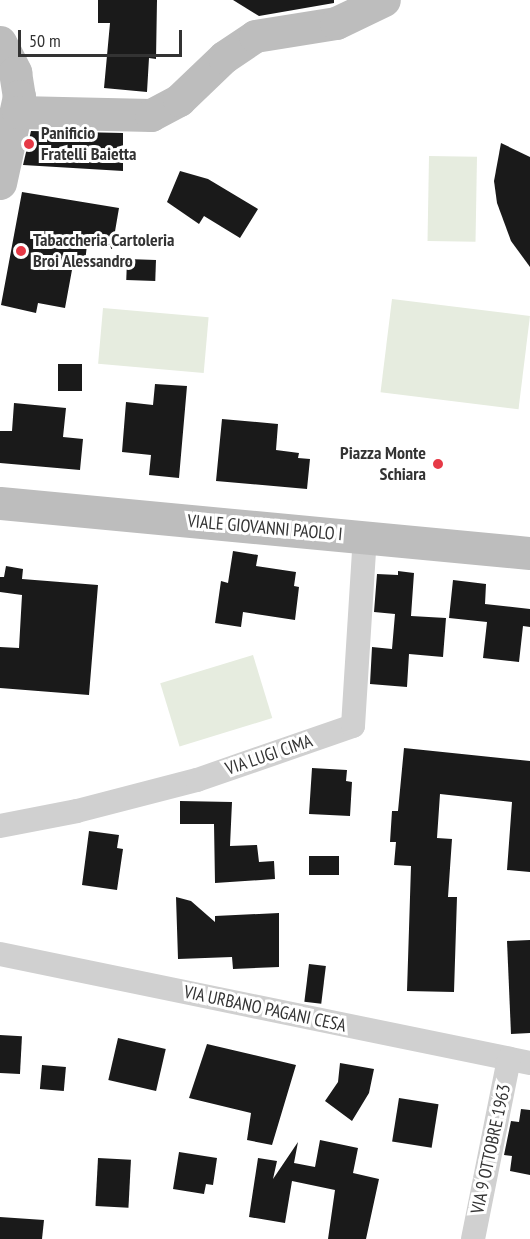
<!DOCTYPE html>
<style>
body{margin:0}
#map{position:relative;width:530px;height:1239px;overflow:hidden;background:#fff;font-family:"PT Sans Narrow",sans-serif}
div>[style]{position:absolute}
.green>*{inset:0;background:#e6ecdf;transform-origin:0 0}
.building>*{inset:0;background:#1a1a1a;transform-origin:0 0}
.street>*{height:24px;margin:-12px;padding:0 12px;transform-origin:12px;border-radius:12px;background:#d0d0d0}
.secondary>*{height:33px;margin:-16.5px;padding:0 16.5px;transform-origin:16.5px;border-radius:16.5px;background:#bdbdbd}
.dots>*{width:16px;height:16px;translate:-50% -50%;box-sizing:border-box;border:3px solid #fff;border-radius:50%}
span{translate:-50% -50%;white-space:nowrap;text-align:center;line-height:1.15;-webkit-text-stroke:6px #fff;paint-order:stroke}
.poi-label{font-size:18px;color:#333;font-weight:700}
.left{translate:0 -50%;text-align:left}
.right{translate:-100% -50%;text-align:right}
.street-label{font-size:18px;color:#333}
.scale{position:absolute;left:18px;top:30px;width:164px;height:27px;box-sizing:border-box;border:3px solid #333;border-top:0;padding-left:8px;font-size:18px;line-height:21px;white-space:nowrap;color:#333;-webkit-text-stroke:4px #fff;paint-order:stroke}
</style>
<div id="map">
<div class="green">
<i style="left:429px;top:156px;width:48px;height:85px;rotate:1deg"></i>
<i style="left:392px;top:299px;width:139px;height:94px;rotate:7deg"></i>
<i style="left:103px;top:308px;width:106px;height:56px;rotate:5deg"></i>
<i style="left:253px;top:655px;width:66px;height:97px;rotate:73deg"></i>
</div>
<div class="building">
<i style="clip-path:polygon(98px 0,157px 0,156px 59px,149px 58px,147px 92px,104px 88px,110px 23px,98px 23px)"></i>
<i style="clip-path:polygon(233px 0,334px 0,334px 3px,259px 16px)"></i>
<i style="clip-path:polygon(31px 131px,123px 133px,123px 171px,23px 165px)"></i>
<i style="clip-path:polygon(501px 143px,530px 157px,530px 267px,511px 241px,497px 203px,494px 181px)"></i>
<i style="clip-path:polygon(180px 171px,208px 179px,258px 209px,240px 238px,204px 216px,199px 224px,167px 202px)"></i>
<i style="clip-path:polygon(22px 192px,119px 208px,112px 249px,87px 245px,85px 262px,74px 259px,65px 308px,38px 303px,36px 313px,1px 305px)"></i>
<i style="left:127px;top:259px;width:29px;height:21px;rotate:2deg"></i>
<i style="left:58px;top:364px;width:24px;height:27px"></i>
<i style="clip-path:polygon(155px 384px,187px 386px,179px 478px,149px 475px,151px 455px,122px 452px,126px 402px,153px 405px)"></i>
<i style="clip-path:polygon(14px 403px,66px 408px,63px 437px,83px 439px,80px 470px,0 463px,0 431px,12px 431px)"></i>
<i style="clip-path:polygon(222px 419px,278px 424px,276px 450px,299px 453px,298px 458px,310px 459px,307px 489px,216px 481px)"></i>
<i style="clip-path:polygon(233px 551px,258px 555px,256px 566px,296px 572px,294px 586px,299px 587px,295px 620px,243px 612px,241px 627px,215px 623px,221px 581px,228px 583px)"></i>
<i style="clip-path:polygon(6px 566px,23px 569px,22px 579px,98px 585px,89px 695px,0 688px,0 647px,19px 648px,22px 595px,0 592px,0 577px,4px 577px)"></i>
<i style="clip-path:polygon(398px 571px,414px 573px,411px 616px,446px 618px,443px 657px,409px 654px,407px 687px,370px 684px,372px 647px,392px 649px,395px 614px,374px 612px,377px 574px,398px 575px)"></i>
<i style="clip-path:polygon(453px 580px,486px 584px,485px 604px,530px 609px,530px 627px,523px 626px,519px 662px,483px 658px,487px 622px,449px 618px)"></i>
<i style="clip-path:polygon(404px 748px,530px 761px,530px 872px,507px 870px,512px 802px,440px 794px,437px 838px,452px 839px,448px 897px,457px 897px,454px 992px,407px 991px,411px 866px,394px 865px,396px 842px,390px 842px,392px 811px,398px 811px)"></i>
<i style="clip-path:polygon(312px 768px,347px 770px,346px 781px,352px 782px,350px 816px,309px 814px)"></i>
<i style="clip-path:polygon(180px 801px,232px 802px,230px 846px,257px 845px,259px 862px,274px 861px,275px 879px,215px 883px,214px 824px,180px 824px)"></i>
<i style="clip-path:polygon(89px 831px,119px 835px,117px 848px,123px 849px,117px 890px,82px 885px)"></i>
<i style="left:309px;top:856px;width:30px;height:19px"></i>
<i style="clip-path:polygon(176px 897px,191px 901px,215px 922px,215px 916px,279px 913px,279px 967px,233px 969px,232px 957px,178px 959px)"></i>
<i style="clip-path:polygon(530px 940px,530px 1033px,511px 1034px,507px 941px)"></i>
<i style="left:309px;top:964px;width:17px;height:38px;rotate:7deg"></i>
<i style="left:0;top:1035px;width:22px;height:38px;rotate:3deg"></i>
<i style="left:118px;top:1038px;width:49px;height:43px;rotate:13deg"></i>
<i style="clip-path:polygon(207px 1044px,296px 1065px,272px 1145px,247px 1140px,251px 1113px,189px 1098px)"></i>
<i style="clip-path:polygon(340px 1063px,374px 1069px,369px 1093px,352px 1121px,325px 1101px,338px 1082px)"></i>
<i style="left:42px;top:1065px;width:24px;height:24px;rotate:5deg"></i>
<i style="left:399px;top:1098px;width:40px;height:44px;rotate:9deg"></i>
<i style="clip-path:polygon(521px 1109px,530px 1110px,530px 1175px,510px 1171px,512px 1156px,504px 1155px,511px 1121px,519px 1122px)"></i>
<i style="clip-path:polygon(320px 1140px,358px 1148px,353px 1173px,379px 1179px,366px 1239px,328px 1239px,335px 1190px,292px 1181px,285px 1223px,249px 1217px,258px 1158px,277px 1161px,273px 1179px,298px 1142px,294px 1163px,315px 1167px)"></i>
<i style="clip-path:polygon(179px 1152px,217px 1158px,213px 1185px,206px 1184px,204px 1194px,173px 1189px)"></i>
<i style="left:98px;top:1158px;width:33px;height:48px;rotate:3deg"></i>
<i style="clip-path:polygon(0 1217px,44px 1220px,42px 1239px,0 1239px)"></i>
</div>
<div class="street">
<i style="left:0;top:826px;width:78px;rotate:-11deg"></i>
<i style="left:77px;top:811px;width:124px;rotate:-14.5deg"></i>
<i style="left:197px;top:780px;width:165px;rotate:-19.1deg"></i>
<i style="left:353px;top:726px;width:189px;rotate:-86.4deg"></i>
<i style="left:0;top:954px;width:541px;rotate:11.62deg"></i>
<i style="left:473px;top:1239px;width:184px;rotate:-78.7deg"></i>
</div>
<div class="secondary">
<i style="left:0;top:42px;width:34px;rotate:63deg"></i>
<i style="left:15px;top:72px;width:24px;rotate:81deg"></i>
<i style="left:19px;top:96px;width:89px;rotate:102.3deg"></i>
<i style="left:18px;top:112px;width:133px;rotate:1.3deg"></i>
<i style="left:151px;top:115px;width:32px;rotate:-28deg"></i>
<i style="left:179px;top:100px;width:62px;rotate:-43.7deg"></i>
<i style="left:224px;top:57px;width:37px;rotate:-34deg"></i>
<i style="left:255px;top:36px;width:82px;rotate:-9.1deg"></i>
<i style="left:336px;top:23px;width:53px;rotate:-25.6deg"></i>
<i style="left:0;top:503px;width:532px;rotate:5.39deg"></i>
</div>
<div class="dots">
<i style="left:29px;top:144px;background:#e63946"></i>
<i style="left:21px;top:251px;background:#e63946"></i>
<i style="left:438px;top:464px;background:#e63946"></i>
</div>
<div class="poi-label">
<span class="left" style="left:41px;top:144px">Panificio<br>Fratelli Baietta</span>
<span class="left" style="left:33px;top:251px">Tabaccheria Cartoleria<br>Broi Alessandro</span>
<span class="right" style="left:426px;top:464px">Piazza Monte<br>Schiara</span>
</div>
<div class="street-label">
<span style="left:265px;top:528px;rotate:5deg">VIALE GIOVANNI PAOLO I</span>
<span style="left:269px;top:755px;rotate:-19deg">VIA LUGI CIMA</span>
<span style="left:265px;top:1009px;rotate:12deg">VIA URBANO PAGANI CESA</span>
<span style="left:491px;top:1149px;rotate:-78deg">VIA 9 OTTOBRE 1963</span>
</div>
<div class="scale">50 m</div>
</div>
